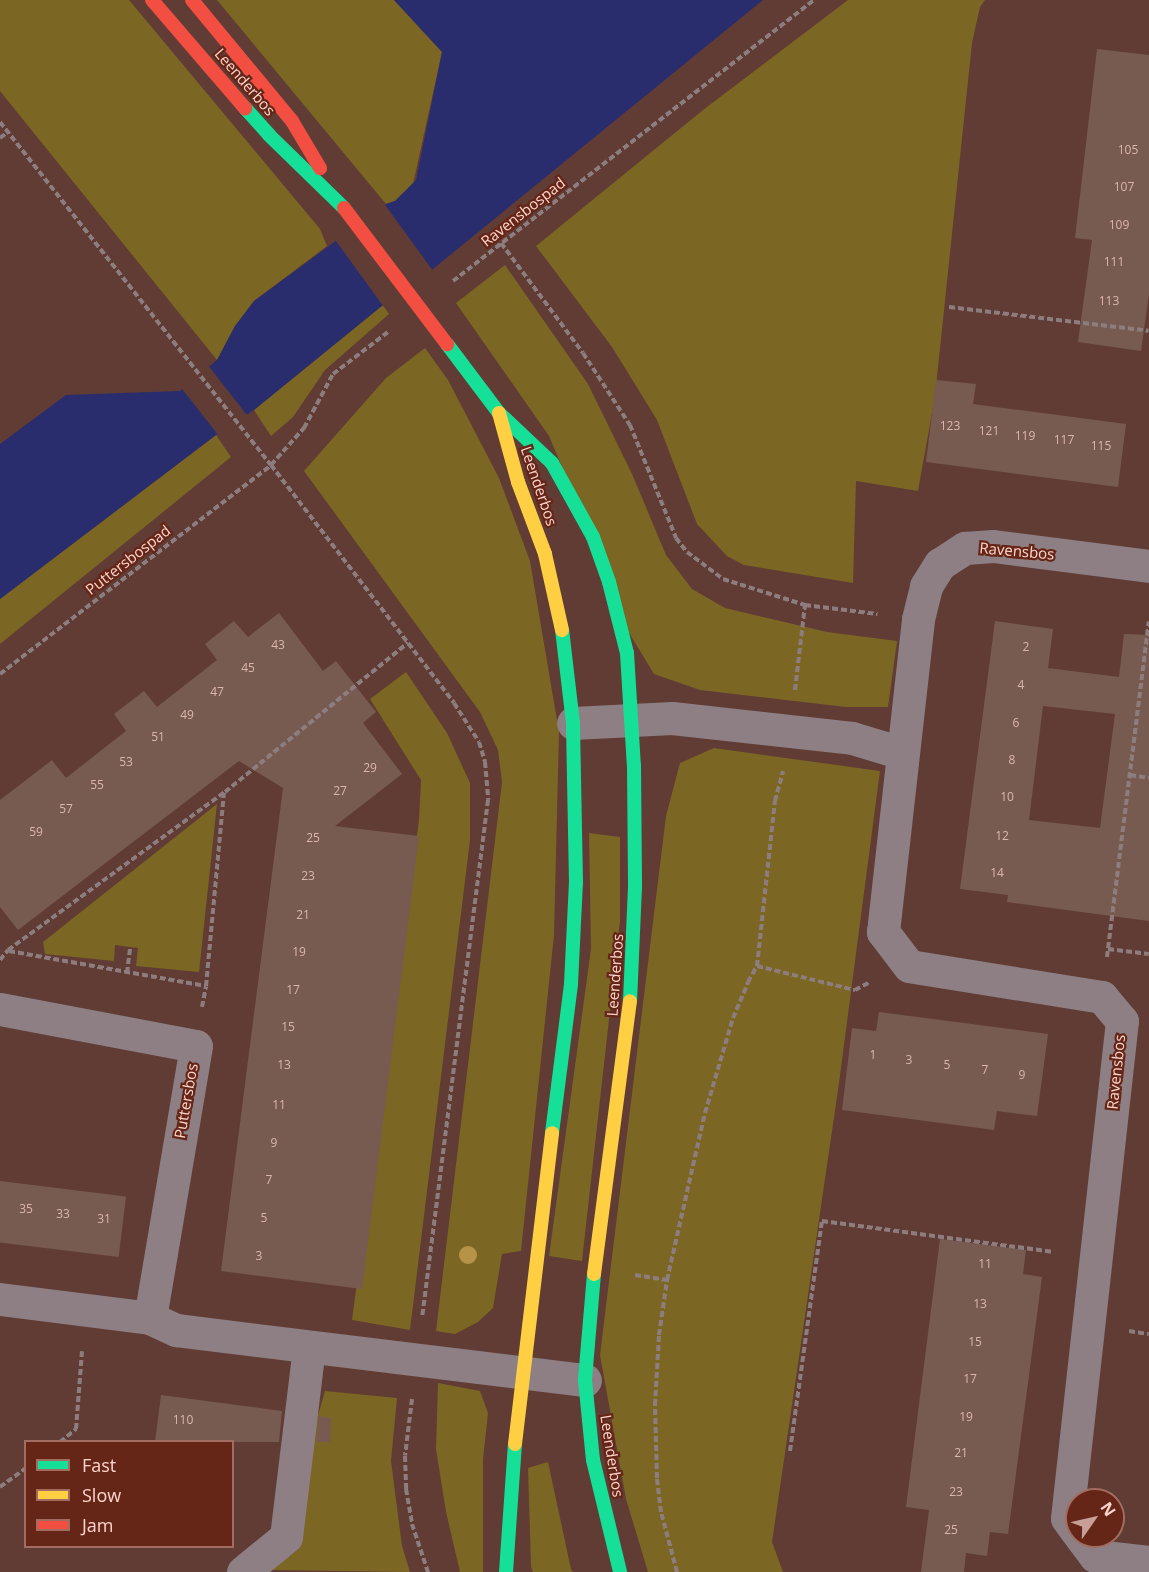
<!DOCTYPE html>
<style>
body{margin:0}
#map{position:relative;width:1149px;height:1572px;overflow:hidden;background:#603c34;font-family:"Open Sans",sans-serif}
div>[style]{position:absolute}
.green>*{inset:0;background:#7c6624}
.water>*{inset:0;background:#2a2d6d}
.pier>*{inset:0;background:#603c34;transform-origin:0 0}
.building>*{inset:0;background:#775b50;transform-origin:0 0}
.path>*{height:4px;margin-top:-2px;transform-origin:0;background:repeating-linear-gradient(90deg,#8e7d7e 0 6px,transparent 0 9px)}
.street>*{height:33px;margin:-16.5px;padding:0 16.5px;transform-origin:16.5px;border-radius:16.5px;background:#8d7f84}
.fast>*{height:14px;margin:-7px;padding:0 7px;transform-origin:7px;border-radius:7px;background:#16e098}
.slow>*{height:14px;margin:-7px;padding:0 7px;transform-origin:7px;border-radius:7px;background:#ffcf43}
.jam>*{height:14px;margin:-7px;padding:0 7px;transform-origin:7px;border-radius:7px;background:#f24e42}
.jam-bridge>*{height:14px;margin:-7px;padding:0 7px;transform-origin:7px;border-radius:7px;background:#f24e42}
.trees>*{width:18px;height:18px;margin:-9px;border-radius:50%;background:#b69347}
span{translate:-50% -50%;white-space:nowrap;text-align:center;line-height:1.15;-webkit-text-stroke:4.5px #652618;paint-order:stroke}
.number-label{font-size:12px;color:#dcb6ad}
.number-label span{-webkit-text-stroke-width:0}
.street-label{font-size:15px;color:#fed5cc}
.legend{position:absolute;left:24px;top:1440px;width:210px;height:108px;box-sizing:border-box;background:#652618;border:2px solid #a26c60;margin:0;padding:8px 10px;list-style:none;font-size:18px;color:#fed5cc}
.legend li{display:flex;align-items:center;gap:12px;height:30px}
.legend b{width:30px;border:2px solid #a26c60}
.north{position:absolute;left:1065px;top:1488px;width:60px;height:60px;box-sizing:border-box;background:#652618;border:2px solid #a26c60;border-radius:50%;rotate:56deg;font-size:16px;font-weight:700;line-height:24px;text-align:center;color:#fed5cc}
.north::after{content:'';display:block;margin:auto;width:21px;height:27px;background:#c79f97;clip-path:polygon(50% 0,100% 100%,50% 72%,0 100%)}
</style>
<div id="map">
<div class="green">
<i style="clip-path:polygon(0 0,129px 0,320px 229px,327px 246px,254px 301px,235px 326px,217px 360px,0 91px)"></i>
<i style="clip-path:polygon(217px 0,394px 0,442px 52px,413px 184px,395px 201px,386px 204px)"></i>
<i style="clip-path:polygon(848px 0,985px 0,980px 7px,972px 43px,935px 396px,918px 491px,856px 481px,853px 583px,744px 565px,727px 556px,697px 524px,657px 420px,612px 347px,536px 246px,703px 110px)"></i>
<i style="clip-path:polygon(505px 265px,588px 384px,632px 474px,666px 555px,692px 589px,725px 608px,827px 632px,897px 641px,888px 707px,846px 707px,700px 690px,654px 674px,623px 623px,590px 533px,549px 436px,456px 303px)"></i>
<i style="clip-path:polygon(383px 305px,389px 314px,325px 370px,293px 417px,271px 436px,254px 410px)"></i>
<i style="clip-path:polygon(425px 348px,448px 380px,499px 478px,530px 561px,559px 732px,554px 935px,521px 1251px,502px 1254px,493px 1308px,478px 1322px,455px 1334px,436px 1331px,502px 782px,498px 750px,480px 712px,304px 471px,386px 378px)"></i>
<i style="clip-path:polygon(216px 435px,231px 457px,0 644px,0 599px)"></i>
<i style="clip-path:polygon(406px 672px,447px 733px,470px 783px,470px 840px,410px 1330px,352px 1320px,419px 820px,421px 780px,370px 699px)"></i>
<i style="clip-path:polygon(714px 748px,880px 771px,839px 1083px,772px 1542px,783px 1572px,648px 1572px,626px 1499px,600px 1355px,666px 816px,680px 763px)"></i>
<i style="clip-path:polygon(217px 804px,199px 972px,136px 966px,138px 948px,115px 945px,114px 961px,45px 954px,43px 942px)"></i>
<i style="clip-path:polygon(589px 833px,620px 837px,620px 921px,582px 1261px,549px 1256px,591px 949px)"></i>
<i style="clip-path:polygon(438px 1383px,480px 1391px,488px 1413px,483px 1459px,483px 1572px,460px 1572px,446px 1512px,436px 1449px)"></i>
<i style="clip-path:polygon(325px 1391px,397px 1398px,391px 1461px,402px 1546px,410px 1572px,271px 1570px,299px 1549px,316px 1422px)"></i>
<i style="clip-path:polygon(548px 1462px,571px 1569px,573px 1572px,533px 1572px,531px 1567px,528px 1468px)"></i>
</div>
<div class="water">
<i style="clip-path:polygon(394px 0,763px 0,433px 269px,383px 305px,254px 410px,216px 435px,0 599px,0 444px,66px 395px,180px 391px,217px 360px,235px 326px,254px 301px,386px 204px,395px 201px,416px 180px,442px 52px)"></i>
</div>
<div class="pier">
<i style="left:383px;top:202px;width:87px;height:61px;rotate:54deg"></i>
<i style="left:207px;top:364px;width:67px;height:35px;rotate:52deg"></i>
</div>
<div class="building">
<i style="clip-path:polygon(1097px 49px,1149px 55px,1149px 294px,1141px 351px,1078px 342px,1092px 240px,1075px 238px)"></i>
<i style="clip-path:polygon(936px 380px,976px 384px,973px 404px,1126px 424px,1118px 487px,926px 462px)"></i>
<i style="clip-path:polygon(279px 613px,323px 671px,336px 661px,376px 712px,363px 723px,402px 774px,335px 826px,419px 836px,362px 1289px,221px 1271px,283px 788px,239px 761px,18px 930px,0 907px,0 800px,52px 760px,66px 778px,126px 731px,114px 714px,144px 691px,157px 707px,217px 660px,205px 644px,234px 621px,248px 637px)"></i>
<i style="clip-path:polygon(evenodd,995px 621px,1053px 629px,1048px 668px,1119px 677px,1124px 634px,1149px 635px,1149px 921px,1007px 902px,1008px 895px,960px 889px,995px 621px,1043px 706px,1115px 714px,1100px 828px,1029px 820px,1043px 706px)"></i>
<i style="clip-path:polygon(879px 1012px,1048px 1034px,1037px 1116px,997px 1111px,994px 1130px,842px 1110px,852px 1028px,876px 1031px)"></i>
<i style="left:0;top:1181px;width:127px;height:61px;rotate:7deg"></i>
<i style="clip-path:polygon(940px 1239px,1026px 1250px,1023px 1274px,1042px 1277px,1008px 1534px,990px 1532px,987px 1556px,966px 1553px,964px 1572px,921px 1572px,929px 1510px,906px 1507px)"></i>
<i style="clip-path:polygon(161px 1395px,282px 1411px,279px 1442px,155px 1442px)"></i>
<i style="clip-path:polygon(319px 1416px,331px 1418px,330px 1442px,316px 1442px)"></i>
</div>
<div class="path">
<i style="left:0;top:122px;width:437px;rotate:51.7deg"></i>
<i style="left:271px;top:465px;width:300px;rotate:52.4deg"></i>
<i style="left:454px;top:703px;width:46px;rotate:57.3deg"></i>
<i style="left:479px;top:742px;width:21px;rotate:73deg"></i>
<i style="left:485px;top:762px;width:38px;rotate:85deg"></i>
<i style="left:488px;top:800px;width:522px;rotate:97.26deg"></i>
<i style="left:0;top:138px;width:10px;rotate:-37deg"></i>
<i style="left:501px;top:243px;width:137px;rotate:53.3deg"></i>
<i style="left:583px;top:353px;width:86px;rotate:56.9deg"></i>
<i style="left:630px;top:425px;width:122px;rotate:67.8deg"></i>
<i style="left:676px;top:538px;width:18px;rotate:52deg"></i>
<i style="left:687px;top:552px;width:45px;rotate:36.9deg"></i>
<i style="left:723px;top:579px;width:86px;rotate:17.6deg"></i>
<i style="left:805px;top:605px;width:73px;rotate:7.1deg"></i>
<i style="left:453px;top:281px;width:457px;rotate:-37.9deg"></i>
<i style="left:949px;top:307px;width:201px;rotate:6.8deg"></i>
<i style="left:0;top:674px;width:342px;rotate:-37.6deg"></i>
<i style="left:271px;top:465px;width:50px;rotate:-48.3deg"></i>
<i style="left:304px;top:428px;width:61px;rotate:-61.8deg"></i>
<i style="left:333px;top:374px;width:69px;rotate:-37.4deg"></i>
<i style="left:795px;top:690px;width:86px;rotate:-83.3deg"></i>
<i style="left:1130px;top:775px;width:19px;rotate:9deg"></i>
<i style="left:1108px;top:949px;width:41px;rotate:7deg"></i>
<i style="left:9px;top:951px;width:200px;rotate:10.1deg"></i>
<i style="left:206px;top:986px;width:194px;rotate:-84.7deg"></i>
<i style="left:1107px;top:957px;width:338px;rotate:-82.9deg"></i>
<i style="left:0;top:960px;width:13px;rotate:-51deg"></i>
<i style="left:8px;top:950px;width:268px;rotate:-36.1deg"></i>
<i style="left:225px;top:792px;width:236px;rotate:-39.2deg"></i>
<i style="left:757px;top:966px;width:166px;rotate:-83.8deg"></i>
<i style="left:775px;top:801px;width:31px;rotate:-75deg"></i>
<i style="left:127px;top:973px;width:26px;rotate:-83deg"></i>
<i style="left:202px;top:1007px;width:21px;rotate:-79deg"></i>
<i style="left:635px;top:1275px;width:32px;rotate:9deg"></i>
<i style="left:1129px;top:1331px;width:20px;rotate:9deg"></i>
<i style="left:412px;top:1399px;width:57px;rotate:97deg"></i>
<i style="left:405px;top:1456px;width:33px;rotate:88deg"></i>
<i style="left:406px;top:1489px;width:36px;rotate:80deg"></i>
<i style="left:412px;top:1524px;width:51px;rotate:71.6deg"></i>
<i style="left:60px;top:1442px;width:21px;rotate:-39deg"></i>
<i style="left:76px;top:1429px;width:78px;rotate:-85.6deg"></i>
<i style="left:790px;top:1451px;width:232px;rotate:-82.1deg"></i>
<i style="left:822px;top:1221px;width:234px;rotate:7.6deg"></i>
<i style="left:0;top:1487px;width:32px;rotate:-36deg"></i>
<i style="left:677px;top:1572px;width:62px;rotate:-104.9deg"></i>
<i style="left:661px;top:1512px;width:34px;rotate:-97deg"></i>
<i style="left:657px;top:1478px;width:73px;rotate:-91.6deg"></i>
<i style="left:655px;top:1405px;width:70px;rotate:-86.7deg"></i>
<i style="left:659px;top:1335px;width:56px;rotate:-81.7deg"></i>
<i style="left:667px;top:1280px;width:171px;rotate:-77.2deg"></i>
<i style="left:705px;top:1113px;width:99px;rotate:-73.6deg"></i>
<i style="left:733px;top:1018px;width:39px;rotate:-67deg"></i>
<i style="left:748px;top:982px;width:18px;rotate:-61deg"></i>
<i style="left:757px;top:966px;width:101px;rotate:13.8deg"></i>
<i style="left:855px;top:990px;width:17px;rotate:-28deg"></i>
</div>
<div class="street">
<i style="left:573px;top:723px;width:99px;rotate:-2.9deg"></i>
<i style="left:672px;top:718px;width:181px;rotate:6.3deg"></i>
<i style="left:852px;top:738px;width:52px;rotate:16.7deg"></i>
<i style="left:0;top:1009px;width:199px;rotate:10.7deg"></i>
<i style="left:196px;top:1046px;width:276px;rotate:99.6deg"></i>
<i style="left:0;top:1299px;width:151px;rotate:7.2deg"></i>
<i style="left:150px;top:1318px;width:29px;rotate:25deg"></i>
<i style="left:176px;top:1330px;width:412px;rotate:7deg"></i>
<i style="left:1077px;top:1532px;width:17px;rotate:-126deg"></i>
<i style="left:1067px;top:1518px;width:500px;rotate:-83.69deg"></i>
<i style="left:1122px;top:1021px;width:31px;rotate:-130deg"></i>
<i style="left:1102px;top:997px;width:195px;rotate:-170.9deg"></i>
<i style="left:909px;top:966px;width:43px;rotate:-127.4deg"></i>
<i style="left:883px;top:932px;width:315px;rotate:-83.6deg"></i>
<i style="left:918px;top:619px;width:34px;rotate:-76deg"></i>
<i style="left:926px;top:586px;width:26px;rotate:-58deg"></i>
<i style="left:940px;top:564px;width:30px;rotate:-33deg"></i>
<i style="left:965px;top:548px;width:28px;rotate:-4deg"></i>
<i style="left:993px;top:546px;width:157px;rotate:7.3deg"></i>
<i style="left:1080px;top:1536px;width:25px;rotate:53deg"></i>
<i style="left:1095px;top:1556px;width:54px;rotate:6.3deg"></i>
<i style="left:243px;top:1572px;width:55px;rotate:-39.1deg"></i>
<i style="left:286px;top:1537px;width:191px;rotate:-83.1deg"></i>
</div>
<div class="fast">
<i style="left:245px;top:108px;width:36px;rotate:48deg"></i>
<i style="left:269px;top:135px;width:105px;rotate:44.2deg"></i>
<i style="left:447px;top:344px;width:86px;rotate:53deg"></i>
<i style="left:499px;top:413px;width:73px;rotate:43.3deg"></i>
<i style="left:552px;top:463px;width:85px;rotate:61deg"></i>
<i style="left:593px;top:537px;width:48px;rotate:70.4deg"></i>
<i style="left:609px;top:582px;width:73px;rotate:75.8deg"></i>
<i style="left:627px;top:653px;width:113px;rotate:86.5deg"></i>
<i style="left:634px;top:766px;width:121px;rotate:89.5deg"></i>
<i style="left:635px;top:887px;width:114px;rotate:92.5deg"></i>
<i style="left:552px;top:1133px;width:150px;rotate:-82.7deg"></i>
<i style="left:571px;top:984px;width:102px;rotate:-87.2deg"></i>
<i style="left:576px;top:882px;width:159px;rotate:-91.1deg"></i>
<i style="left:573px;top:723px;width:94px;rotate:-96.7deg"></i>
<i style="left:594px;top:1274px;width:106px;rotate:94.9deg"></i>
<i style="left:585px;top:1380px;width:80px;rotate:84.3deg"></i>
<i style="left:593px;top:1460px;width:115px;rotate:76.4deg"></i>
<i style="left:506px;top:1572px;width:128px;rotate:-86deg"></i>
</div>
<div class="slow">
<i style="left:499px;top:413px;width:72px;rotate:74.6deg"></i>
<i style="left:518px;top:482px;width:77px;rotate:69.4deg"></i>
<i style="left:545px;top:554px;width:78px;rotate:77.4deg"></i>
<i style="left:594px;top:1274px;width:275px;rotate:-82.5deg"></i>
<i style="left:515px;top:1444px;width:313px;rotate:-83.2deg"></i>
</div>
<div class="jam">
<i style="left:152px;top:0;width:143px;rotate:49.3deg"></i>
<i style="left:192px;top:0;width:157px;rotate:50.4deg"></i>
<i style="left:292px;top:121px;width:55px;rotate:59.2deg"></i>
</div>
<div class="jam-bridge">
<i style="left:344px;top:208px;width:171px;rotate:52.9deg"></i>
</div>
<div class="trees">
<i style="left:468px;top:1255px"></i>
</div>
<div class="number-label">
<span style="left:1128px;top:150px">105</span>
<span style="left:1124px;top:187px">107</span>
<span style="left:1119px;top:225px">109</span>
<span style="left:1114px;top:262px">111</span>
<span style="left:1109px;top:301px">113</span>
<span style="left:950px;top:426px">123</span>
<span style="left:989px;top:431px">121</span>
<span style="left:1025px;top:436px">119</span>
<span style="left:1064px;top:440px">117</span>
<span style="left:1101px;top:446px">115</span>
<span style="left:278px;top:645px">43</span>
<span style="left:1026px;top:647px">2</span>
<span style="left:248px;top:668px">45</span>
<span style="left:1021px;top:685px">4</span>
<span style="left:217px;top:692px">47</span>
<span style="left:187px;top:715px">49</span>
<span style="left:1016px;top:723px">6</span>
<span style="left:158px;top:737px">51</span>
<span style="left:1012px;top:760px">8</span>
<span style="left:126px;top:762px">53</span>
<span style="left:370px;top:768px">29</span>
<span style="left:97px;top:785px">55</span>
<span style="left:340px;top:791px">27</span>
<span style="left:1007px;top:797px">10</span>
<span style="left:66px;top:809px">57</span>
<span style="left:36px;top:832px">59</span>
<span style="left:1002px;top:836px">12</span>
<span style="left:313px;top:838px">25</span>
<span style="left:997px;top:873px">14</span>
<span style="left:308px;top:876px">23</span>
<span style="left:303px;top:915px">21</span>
<span style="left:299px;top:952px">19</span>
<span style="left:293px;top:990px">17</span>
<span style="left:288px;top:1027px">15</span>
<span style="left:873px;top:1055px">1</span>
<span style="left:909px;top:1060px">3</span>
<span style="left:284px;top:1065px">13</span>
<span style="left:947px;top:1065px">5</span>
<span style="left:985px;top:1070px">7</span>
<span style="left:1022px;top:1075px">9</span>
<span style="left:279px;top:1105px">11</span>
<span style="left:274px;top:1143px">9</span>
<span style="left:269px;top:1180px">7</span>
<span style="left:26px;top:1209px">35</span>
<span style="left:63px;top:1214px">33</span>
<span style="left:264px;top:1218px">5</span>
<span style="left:104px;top:1219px">31</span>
<span style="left:259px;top:1256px">3</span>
<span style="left:985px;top:1264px">11</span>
<span style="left:980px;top:1304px">13</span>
<span style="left:975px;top:1342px">15</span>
<span style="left:970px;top:1379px">17</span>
<span style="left:966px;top:1417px">19</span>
<span style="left:183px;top:1420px">110</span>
<span style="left:961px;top:1453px">21</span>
<span style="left:956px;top:1492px">23</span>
<span style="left:951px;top:1530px">25</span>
</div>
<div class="street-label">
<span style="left:245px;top:82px;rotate:49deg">Leenderbos</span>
<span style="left:523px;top:212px;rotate:-38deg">Ravensbospad</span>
<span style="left:539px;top:486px;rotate:71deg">Leenderbos</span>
<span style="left:1017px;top:551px;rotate:5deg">Ravensbos</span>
<span style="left:128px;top:560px;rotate:-38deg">Puttersbospad</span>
<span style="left:615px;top:975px;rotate:-86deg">Leenderbos</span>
<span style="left:1116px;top:1072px;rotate:-84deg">Ravensbos</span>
<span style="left:186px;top:1101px;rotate:-80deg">Puttersbos</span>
<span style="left:612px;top:1456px;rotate:81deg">Leenderbos</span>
</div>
<ul class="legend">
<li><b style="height:8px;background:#16e098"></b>Fast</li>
<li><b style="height:8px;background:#ffcf43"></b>Slow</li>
<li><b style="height:8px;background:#f24e42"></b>Jam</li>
</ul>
<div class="north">N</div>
</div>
